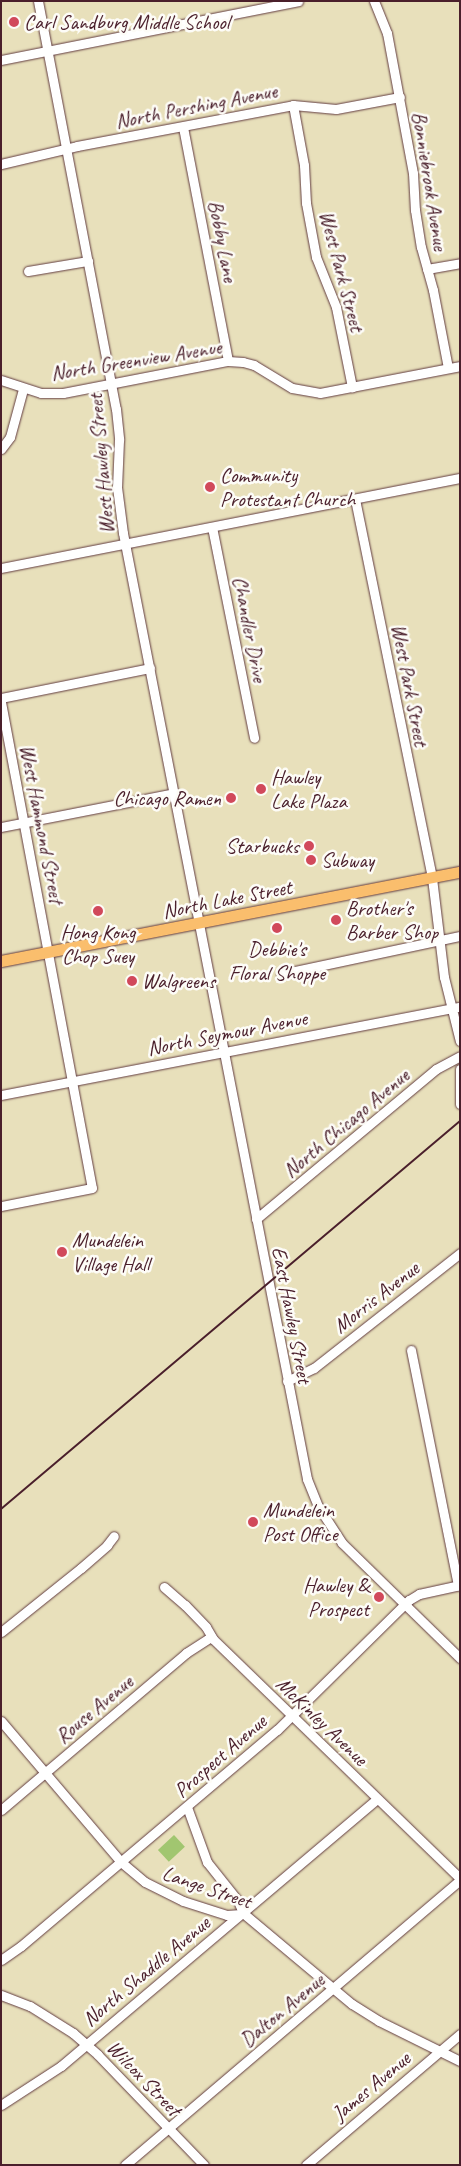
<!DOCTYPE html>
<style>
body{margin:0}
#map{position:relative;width:461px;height:2166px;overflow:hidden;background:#e8e0bb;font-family:Caveat,sans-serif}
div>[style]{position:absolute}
.green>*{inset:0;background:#a1c670;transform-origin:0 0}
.roads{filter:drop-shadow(0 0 1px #623c41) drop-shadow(0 0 1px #623c41)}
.minor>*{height:9px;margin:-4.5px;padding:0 4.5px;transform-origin:4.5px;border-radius:4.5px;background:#fff}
.major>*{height:11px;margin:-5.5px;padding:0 5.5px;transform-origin:5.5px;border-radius:5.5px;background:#fabe6d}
.rail>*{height:2px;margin:-1px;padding:0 1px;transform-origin:1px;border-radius:1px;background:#4a1f2b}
.dots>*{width:14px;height:14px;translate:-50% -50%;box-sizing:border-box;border:2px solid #fdfcf7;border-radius:50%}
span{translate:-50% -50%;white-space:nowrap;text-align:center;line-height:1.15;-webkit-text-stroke:5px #fdfcf7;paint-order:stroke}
.poi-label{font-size:21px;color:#4a1f2b}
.left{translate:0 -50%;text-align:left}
.right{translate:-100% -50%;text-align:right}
.street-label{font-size:21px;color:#4a1f2b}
.frame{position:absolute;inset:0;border:2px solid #4a1f2b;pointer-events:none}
</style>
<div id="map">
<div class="green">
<i style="left:174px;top:1835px;width:16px;height:22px;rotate:47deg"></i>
</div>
<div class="roads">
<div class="minor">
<i style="left:38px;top:1px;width:415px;rotate:79.2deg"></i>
<i style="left:116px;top:409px;width:31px;rotate:84deg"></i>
<i style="left:119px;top:440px;width:47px;rotate:92.4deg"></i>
<i style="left:117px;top:487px;width:46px;rotate:82.6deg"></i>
<i style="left:123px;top:533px;width:964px;rotate:78.99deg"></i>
<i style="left:307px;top:1479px;width:29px;rotate:68deg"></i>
<i style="left:318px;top:1506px;width:44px;rotate:57deg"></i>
<i style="left:342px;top:1543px;width:165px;rotate:44.3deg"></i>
<i style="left:374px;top:1px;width:35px;rotate:68deg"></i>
<i style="left:387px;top:33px;width:142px;rotate:79.5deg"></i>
<i style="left:413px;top:173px;width:37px;rotate:87deg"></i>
<i style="left:415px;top:210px;width:37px;rotate:81deg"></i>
<i style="left:421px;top:247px;width:45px;rotate:74.4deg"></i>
<i style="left:433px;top:290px;width:79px;rotate:79.1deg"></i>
<i style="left:1px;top:60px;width:303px;rotate:-11.2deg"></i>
<i style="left:293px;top:105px;width:61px;rotate:79.6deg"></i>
<i style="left:304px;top:165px;width:38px;rotate:87deg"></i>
<i style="left:306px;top:203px;width:55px;rotate:79.5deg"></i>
<i style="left:316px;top:257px;width:54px;rotate:68.2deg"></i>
<i style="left:336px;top:307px;width:82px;rotate:78.7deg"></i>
<i style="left:183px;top:127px;width:238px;rotate:79.1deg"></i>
<i style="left:1px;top:164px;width:78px;rotate:-13.3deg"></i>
<i style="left:77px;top:146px;width:220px;rotate:-10.7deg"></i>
<i style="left:293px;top:105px;width:43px;rotate:5.3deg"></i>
<i style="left:336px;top:109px;width:65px;rotate:-10.6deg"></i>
<i style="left:427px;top:269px;width:34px;rotate:-10deg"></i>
<i style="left:28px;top:271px;width:61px;rotate:-9.5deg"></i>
<i style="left:1px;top:380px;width:42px;rotate:18deg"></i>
<i style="left:41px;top:393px;width:22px"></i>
<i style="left:63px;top:393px;width:168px;rotate:-11deg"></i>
<i style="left:228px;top:361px;width:15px;rotate:4deg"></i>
<i style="left:243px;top:362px;width:11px;rotate:15deg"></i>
<i style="left:254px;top:365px;width:44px;rotate:31.2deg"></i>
<i style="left:292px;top:388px;width:28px;rotate:10deg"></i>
<i style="left:320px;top:393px;width:143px;rotate:-10.9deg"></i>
<i style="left:1px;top:449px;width:15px;rotate:-53deg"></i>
<i style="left:10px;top:437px;width:50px;rotate:-74.8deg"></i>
<i style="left:355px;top:499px;width:387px;rotate:78.5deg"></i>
<i style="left:432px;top:878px;width:100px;rotate:83.1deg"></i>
<i style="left:444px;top:977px;width:66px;rotate:76deg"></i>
<i style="left:212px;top:527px;width:215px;rotate:78.7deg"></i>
<i style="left:1px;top:568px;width:468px;rotate:-11.1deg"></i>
<i style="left:1px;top:698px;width:152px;rotate:-11.4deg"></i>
<i style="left:1px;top:702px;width:494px;rotate:79.4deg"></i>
<i style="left:92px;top:1188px;width:93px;rotate:168.8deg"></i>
<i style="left:1px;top:827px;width:177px;rotate:-11.1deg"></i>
<i style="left:281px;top:974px;width:183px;rotate:-12deg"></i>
<i style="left:460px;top:1069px;width:35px;rotate:90deg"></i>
<i style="left:1px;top:1095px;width:467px;rotate:-10.9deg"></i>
<i style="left:256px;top:1219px;width:234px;rotate:-39.8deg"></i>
<i style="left:436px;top:1069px;width:27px;rotate:-28deg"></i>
<i style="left:411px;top:1350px;width:240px;rotate:78.7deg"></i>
<i style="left:287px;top:1381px;width:30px;rotate:-26deg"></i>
<i style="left:314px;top:1368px;width:186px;rotate:-38.2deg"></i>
<i style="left:164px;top:1587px;width:28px;rotate:41deg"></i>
<i style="left:185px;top:1605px;width:30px;rotate:46deg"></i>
<i style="left:206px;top:1627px;width:14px;rotate:60deg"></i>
<i style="left:213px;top:1639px;width:344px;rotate:44.1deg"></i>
<i style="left:1px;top:1632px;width:102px;rotate:-38.7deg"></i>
<i style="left:81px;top:1568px;width:35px;rotate:-41deg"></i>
<i style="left:107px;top:1545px;width:11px;rotate:-52deg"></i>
<i style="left:1px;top:1721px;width:185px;rotate:49.6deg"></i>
<i style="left:121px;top:1862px;width:31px;rotate:40deg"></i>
<i style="left:145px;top:1882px;width:42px;rotate:26.6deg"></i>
<i style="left:183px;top:1901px;width:46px;rotate:17.7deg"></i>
<i style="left:227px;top:1915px;width:14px;rotate:-4deg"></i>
<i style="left:187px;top:1807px;width:59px;rotate:70deg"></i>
<i style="left:207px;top:1862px;width:50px;rotate:51.5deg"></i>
<i style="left:238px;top:1901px;width:13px;rotate:67deg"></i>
<i style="left:1px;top:1810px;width:243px;rotate:-40.3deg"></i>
<i style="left:186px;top:1653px;width:30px;rotate:-33deg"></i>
<i style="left:243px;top:1913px;width:142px;rotate:39.9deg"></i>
<i style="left:352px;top:2004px;width:32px;rotate:32deg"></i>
<i style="left:379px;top:2021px;width:90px;rotate:26.3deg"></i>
<i style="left:1px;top:1960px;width:24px;rotate:-35deg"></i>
<i style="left:21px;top:1946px;width:335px;rotate:-40.2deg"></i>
<i style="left:277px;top:1730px;width:185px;rotate:-44.6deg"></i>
<i style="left:409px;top:1600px;width:12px;rotate:-31deg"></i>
<i style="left:419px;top:1594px;width:42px;rotate:-12.4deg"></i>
<i style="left:1px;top:1995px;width:31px;rotate:21deg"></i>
<i style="left:30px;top:2006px;width:51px;rotate:32.1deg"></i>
<i style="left:73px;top:2033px;width:33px;rotate:41deg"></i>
<i style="left:98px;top:2055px;width:153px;rotate:46.1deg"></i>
<i style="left:1px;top:2105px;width:72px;rotate:-33deg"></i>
<i style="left:61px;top:2066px;width:414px;rotate:-40.2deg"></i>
<i style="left:125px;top:2165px;width:440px;rotate:-40.4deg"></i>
<i style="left:306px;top:2165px;width:202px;rotate:-40.4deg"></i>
</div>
<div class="major">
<i style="left:1px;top:961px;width:468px;rotate:-11deg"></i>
</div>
</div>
<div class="rail">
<i style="left:1px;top:1509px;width:601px;rotate:-40.21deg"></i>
</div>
<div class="dots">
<i style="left:14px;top:22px;background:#d1495b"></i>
<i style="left:210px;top:487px;background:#d1495b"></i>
<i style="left:261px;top:789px;background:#d1495b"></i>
<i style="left:231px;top:798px;background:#d1495b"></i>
<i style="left:309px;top:846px;background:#d1495b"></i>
<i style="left:311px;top:860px;background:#d1495b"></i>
<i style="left:98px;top:911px;background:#d1495b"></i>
<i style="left:336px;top:920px;background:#d1495b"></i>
<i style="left:277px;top:928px;background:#d1495b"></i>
<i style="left:132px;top:981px;background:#d1495b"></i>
<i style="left:62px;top:1252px;background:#d1495b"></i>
<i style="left:253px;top:1522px;background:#d1495b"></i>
<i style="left:379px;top:1597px;background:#d1495b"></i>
</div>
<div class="poi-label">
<span class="left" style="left:24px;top:22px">Carl Sandburg Middle School</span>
<span class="left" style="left:220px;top:487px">Community<br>Protestant Church</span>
<span class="left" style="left:271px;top:789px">Hawley<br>Lake Plaza</span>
<span class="right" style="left:221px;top:798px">Chicago Ramen</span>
<span class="right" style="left:299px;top:846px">Starbucks</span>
<span class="left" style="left:321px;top:860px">Subway</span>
<span class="left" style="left:346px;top:920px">Brother's<br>Barber Shop</span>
<span style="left:98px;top:944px">Hong Kong<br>Chop Suey</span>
<span style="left:277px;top:961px">Debbie's<br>Floral Shoppe</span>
<span class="left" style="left:142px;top:981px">Walgreens</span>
<span class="left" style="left:72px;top:1252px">Mundelein<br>Village Hall</span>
<span class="left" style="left:263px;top:1522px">Mundelein<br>Post Office</span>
<span class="right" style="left:369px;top:1597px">Hawley &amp;<br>Prospect</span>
</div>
<div class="street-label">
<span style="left:196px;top:106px;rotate:-11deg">North Pershing Avenue</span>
<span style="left:430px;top:181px;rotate:81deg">Bonniebrook Avenue</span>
<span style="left:223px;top:241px;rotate:79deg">Bobby Lane</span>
<span style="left:342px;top:271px;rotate:75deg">West Park Street</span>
<span style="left:136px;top:360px;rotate:-9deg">North Greenview Avenue</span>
<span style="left:101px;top:464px;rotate:-95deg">West Hawley Street</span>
<span style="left:250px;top:629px;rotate:79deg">Chandler Drive</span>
<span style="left:410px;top:685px;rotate:79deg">West Park Street</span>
<span style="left:42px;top:824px;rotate:79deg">West Hammond Street</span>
<span style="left:227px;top:899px;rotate:-11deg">North Lake Street</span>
<span style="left:227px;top:1033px;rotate:-11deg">North Seymour Avenue</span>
<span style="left:346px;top:1123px;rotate:-40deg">North Chicago Avenue</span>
<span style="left:376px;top:1297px;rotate:-38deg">Morris Avenue</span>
<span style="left:292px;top:1315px;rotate:79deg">East Hawley Street</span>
<span style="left:94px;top:1709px;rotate:-40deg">Rouse Avenue</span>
<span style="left:322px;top:1721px;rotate:44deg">McKinley Avenue</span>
<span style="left:220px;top:1756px;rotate:-41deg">Prospect Avenue</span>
<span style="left:207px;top:1887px;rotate:19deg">Lange Street</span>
<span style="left:146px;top:1971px;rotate:-40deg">North Shaddle Avenue</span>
<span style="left:282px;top:2010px;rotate:-40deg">Dalton Avenue</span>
<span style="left:144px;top:2078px;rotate:46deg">Wilcox Street</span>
<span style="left:371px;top:2086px;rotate:-40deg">James Avenue</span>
</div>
<div class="frame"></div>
</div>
